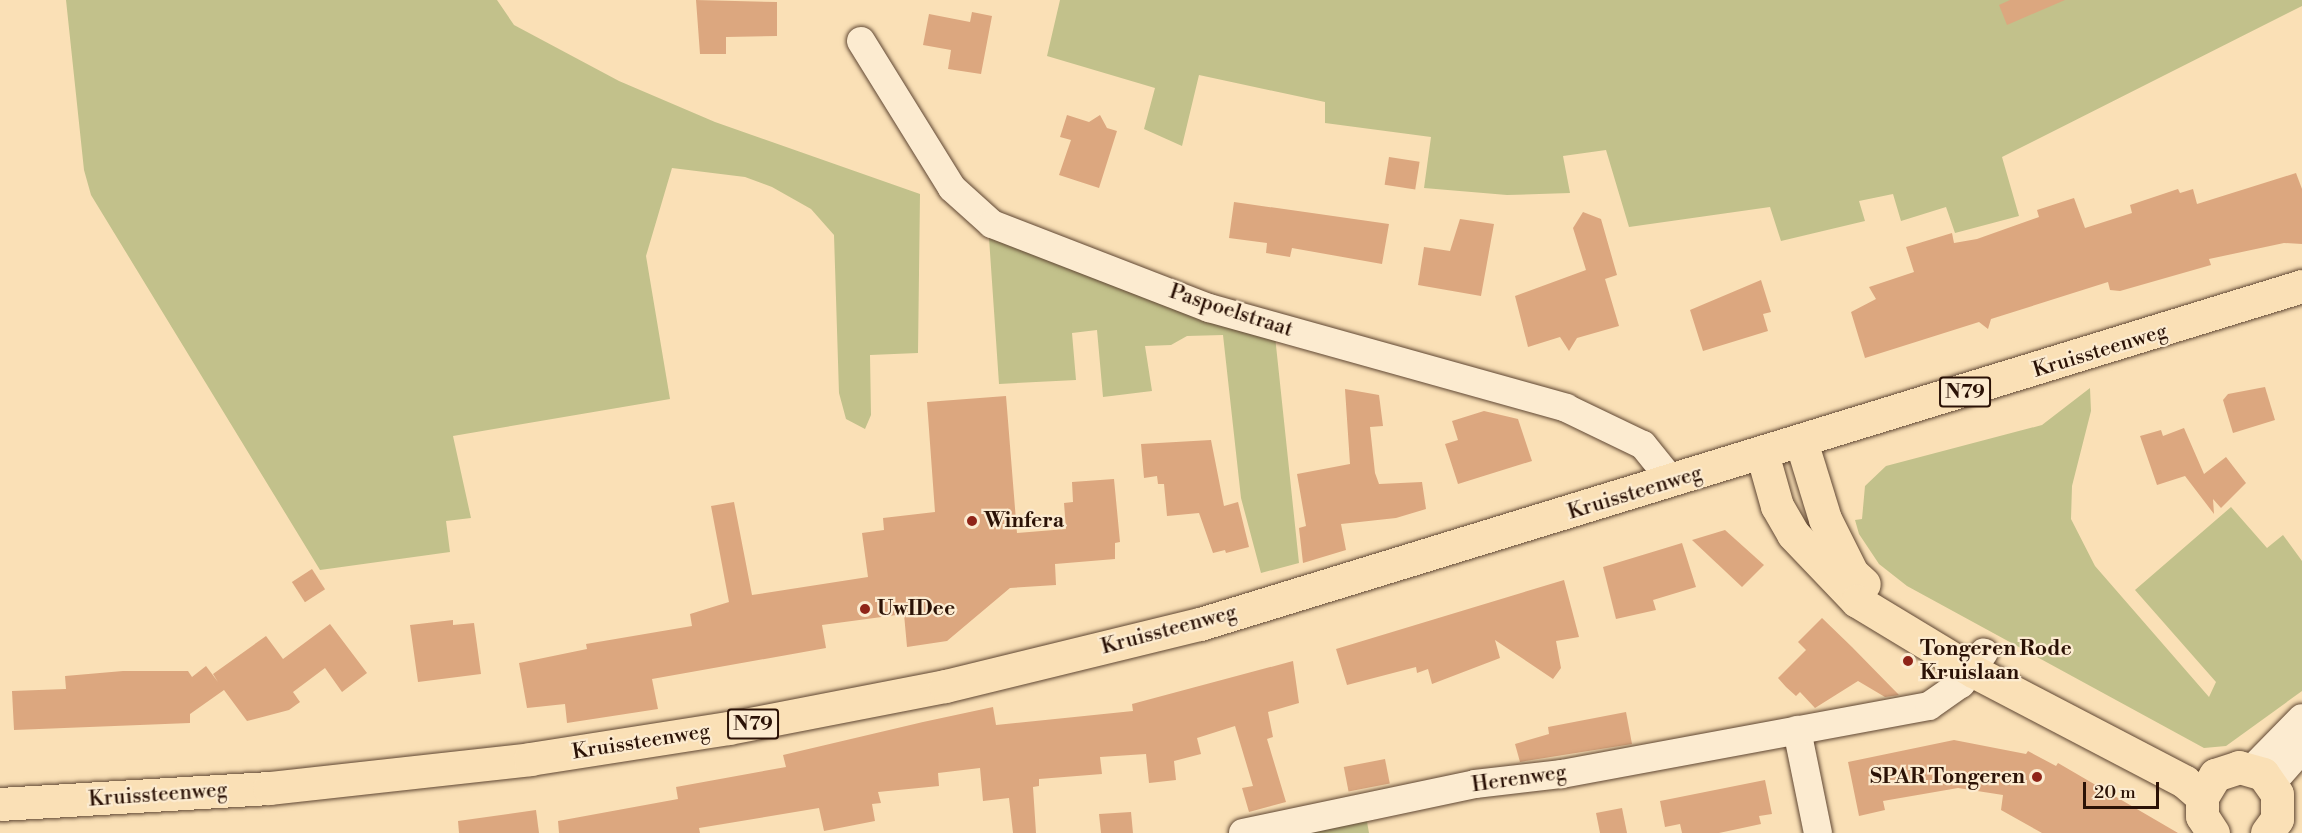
<!DOCTYPE html>
<style>
body{margin:0}
#map{position:relative;width:2302px;height:833px;overflow:hidden;background:#fae0b6;font-family:"Libre Bodoni",serif}
div>[style]{position:absolute}
.green>*{inset:0;background:#c2c18b}
.building>*{inset:0;background:#dca77f;transform-origin:0 0}
.roads{filter:drop-shadow(0 0 2px #5f4632) drop-shadow(0 0 2px #5f4632)}
.street>*{height:28px;margin:-14px;padding:0 14px;transform-origin:14px;border-radius:14px;background:#fcebd0}
.primary>*{height:33px;margin:-16.5px;padding:0 16.5px;transform-origin:16.5px;border-radius:16.5px;background:#fae0b6}
.dots>*{width:16px;height:16px;translate:-50% -50%;box-sizing:border-box;border:3px solid #fcebd0;border-radius:50%}
span{translate:-50% -50%;white-space:nowrap;text-align:center;line-height:1.15;-webkit-text-stroke:4.5px #fcebd0;paint-order:stroke}
.shield-label span{padding:2px 4px;background:#fcebd0;border:2px solid;border-radius:4px;-webkit-text-stroke-width:0}
.shield-label{font-size:20px;color:#2b1206;font-weight:700}
.street-label{font-size:21px;color:#2b1206}
.poi-label{font-size:21px;color:#2b1206;font-weight:700}
.left{translate:0 -50%;text-align:left}
.right{translate:-100% -50%;text-align:right}
.scale{position:absolute;left:2083px;top:782px;width:76px;height:27px;box-sizing:border-box;border:3px solid #2b1206;border-top:0;padding-left:8px;font-size:18px;line-height:21px;white-space:nowrap;color:#2b1206;-webkit-text-stroke:4px #fcebd0;paint-order:stroke}
</style>
<div id="map">
<div class="green">
<i style="clip-path:polygon(66px 0,497px 0,514px 25px,619px 81px,715px 122px,920px 194px,918px 353px,870px 355px,871px 415px,865px 429px,846px 419px,839px 393px,834px 235px,811px 209px,772px 187px,745px 177px,672px 168px,646px 256px,670px 399px,453px 436px,471px 518px,446px 521px,450px 552px,320px 570px,91px 195px,84px 170px)"></i>
<i style="clip-path:polygon(1060px 0,2302px 0,2302px 6px,2002px 157px,2019px 216px,1955px 233px,1946px 207px,1901px 221px,1893px 194px,1859px 201px,1865px 221px,1781px 241px,1770px 207px,1629px 227px,1606px 150px,1563px 156px,1570px 193px,1507px 195px,1424px 188px,1431px 137px,1325px 123px,1325px 102px,1199px 75px,1182px 146px,1144px 129px,1155px 88px,1047px 56px)"></i>
<i style="clip-path:polygon(989px 238px,1275px 336px,1299px 563px,1261px 573px,1241px 498px,1223px 335px,1187px 336px,1171px 345px,1145px 346px,1152px 391px,1103px 397px,1097px 330px,1072px 333px,1076px 380px,999px 384px)"></i>
<i style="clip-path:polygon(2090px 388px,2091px 411px,2072px 486px,2071px 519px,2095px 566px,2209px 697px,2216px 682px,2135px 590px,2231px 507px,2267px 548px,2283px 535px,2302px 561px,2302px 691px,2226px 746px,2204px 748px,1907px 586px,1879px 564px,1859px 534px,1855px 520px,1862px 519px,1865px 486px,1886px 466px,2042px 425px)"></i>
<i style="clip-path:polygon(1366px 816px,1369px 833px,1305px 833px)"></i>
</div>
<div class="building">
<i style="clip-path:polygon(696px 0,777px 2px,777px 36px,726px 37px,726px 54px,700px 54px)"></i>
<i style="clip-path:polygon(2010px 0,2065px 0,2007px 25px,1999px 5px)"></i>
<i style="clip-path:polygon(972px 12px,992px 16px,981px 74px,948px 69px,951px 50px,923px 45px,929px 14px,970px 22px)"></i>
<i style="clip-path:polygon(1067px 115px,1089px 122px,1100px 115px,1107px 128px,1117px 131px,1099px 188px,1059px 175px,1071px 140px,1060px 137px)"></i>
<i style="left:1389px;top:157px;width:31px;height:28px;rotate:9deg"></i>
<i style="clip-path:polygon(2296px 173px,2302px 189px,2302px 244px,2284px 243px,2209px 259px,2211px 265px,2120px 291px,2110px 290px,2108px 282px,1991px 319px,1988px 329px,1979px 322px,1865px 358px,1851px 312px,1876px 299px,1869px 287px,1914px 272px,1906px 247px,1952px 233px,1954px 243px,1977px 239px,2039px 217px,2037px 210px,2074px 198px,2085px 228px,2132px 213px,2130px 205px,2178px 189px,2180px 193px,2193px 189px,2197px 204px)"></i>
<i style="clip-path:polygon(1234px 202px,1389px 224px,1382px 264px,1292px 248px,1290px 257px,1266px 253px,1267px 243px,1229px 238px)"></i>
<i style="clip-path:polygon(1583px 212px,1601px 219px,1617px 275px,1605px 279px,1619px 326px,1577px 338px,1569px 351px,1560px 337px,1528px 347px,1515px 296px,1586px 270px,1573px 228px)"></i>
<i style="clip-path:polygon(1460px 219px,1494px 224px,1481px 296px,1418px 285px,1424px 247px,1450px 251px)"></i>
<i style="clip-path:polygon(1761px 280px,1771px 312px,1763px 314px,1768px 331px,1703px 351px,1690px 310px)"></i>
<i style="clip-path:polygon(2265px 387px,2275px 420px,2233px 433px,2223px 400px,2228px 394px)"></i>
<i style="clip-path:polygon(1345px 389px,1379px 395px,1383px 426px,1370px 427px,1375px 473px,1379px 484px,1422px 482px,1426px 509px,1396px 518px,1341px 524px,1346px 550px,1303px 563px,1299px 528px,1306px 526px,1297px 474px,1350px 464px)"></i>
<i style="clip-path:polygon(1006px 396px,1017px 533px,1066px 529px,1064px 503px,1073px 502px,1072px 482px,1114px 479px,1120px 542px,1115px 543px,1115px 559px,1055px 564px,1056px 585px,1010px 588px,947px 641px,907px 647px,904px 614px,822px 625px,826px 648px,652px 679px,658px 709px,567px 723px,565px 704px,527px 708px,519px 663px,587px 649px,586px 644px,692px 626px,690px 614px,729px 602px,711px 506px,734px 502px,752px 595px,868px 577px,862px 533px,884px 530px,883px 518px,935px 512px,927px 402px)"></i>
<i style="clip-path:polygon(1484px 411px,1518px 419px,1532px 461px,1458px 484px,1445px 444px,1458px 440px,1452px 421px)"></i>
<i style="clip-path:polygon(2184px 428px,2204px 474px,2226px 457px,2246px 483px,2221px 508px,2213px 499px,2214px 514px,2185px 476px,2157px 485px,2140px 436px,2161px 430px,2163px 436px)"></i>
<i style="clip-path:polygon(1211px 440px,1224px 506px,1238px 502px,1249px 547px,1226px 553px,1225px 550px,1213px 553px,1199px 513px,1167px 516px,1164px 484px,1158px 484px,1157px 476px,1144px 478px,1141px 444px)"></i>
<i style="clip-path:polygon(1725px 530px,1764px 565px,1742px 587px,1692px 540px)"></i>
<i style="clip-path:polygon(1682px 543px,1696px 587px,1653px 600px,1656px 610px,1616px 619px,1603px 567px)"></i>
<i style="left:312px;top:569px;width:24px;height:24px;rotate:57deg"></i>
<i style="clip-path:polygon(1564px 580px,1579px 637px,1556px 641px,1561px 668px,1553px 679px,1495px 640px,1500px 658px,1432px 684px,1428px 669px,1417px 673px,1416px 667px,1347px 685px,1336px 649px)"></i>
<i style="clip-path:polygon(1822px 618px,1852px 647px,1899px 695px,1885px 697px,1858px 681px,1815px 708px,1800px 692px,1796px 696px,1786px 687px,1778px 678px,1806px 650px,1798px 642px)"></i>
<i style="clip-path:polygon(453px 620px,453px 625px,474px 623px,481px 674px,418px 682px,410px 625px)"></i>
<i style="clip-path:polygon(330px 624px,367px 673px,342px 692px,325px 668px,293px 692px,300px 702px,289px 710px,247px 721px,224px 690px,190px 714px,190px 723px,14px 730px,12px 691px,66px 689px,65px 676px,123px 671px,188px 671px,192px 677px,206px 666px,218px 682px,213px 674px,266px 636px,283px 659px)"></i>
<i style="clip-path:polygon(1293px 661px,1299px 703px,1268px 712px,1273px 737px,1267px 739px,1286px 802px,1249px 812px,1242px 788px,1253px 786px,1235px 726px,1197px 738px,1201px 754px,1174px 761px,1176px 780px,1149px 783px,1146px 754px,1100px 757px,1102px 774px,1039px 779px,1039px 786px,1033px 787px,1036px 833px,1013px 833px,1009px 798px,983px 801px,980px 768px,938px 773px,939px 786px,878px 792px,881px 803px,872px 804px,875px 821px,824px 831px,819px 808px,699px 828px,700px 833px,559px 833px,558px 821px,678px 799px,676px 787px,786px 767px,783px 755px,923px 722px,993px 707px,996px 725px,1133px 711px,1132px 704px)"></i>
<i style="clip-path:polygon(1626px 712px,1632px 744px,1520px 762px,1515px 744px,1549px 734px,1548px 727px)"></i>
<i style="clip-path:polygon(1954px 740px,2026px 754px,2028px 751px,2056px 766px,2058px 763px,2178px 833px,2042px 833px,2001px 810px,2003px 795px,1958px 788px,1883px 801px,1885px 810px,1859px 816px,1848px 762px)"></i>
<i style="left:1385px;top:759px;width:25px;height:42px;rotate:79deg"></i>
<i style="clip-path:polygon(1765px 780px,1772px 814px,1759px 816px,1761px 824px,1719px 833px,1682px 833px,1680px 824px,1665px 827px,1660px 801px)"></i>
<i style="clip-path:polygon(1622px 808px,1627px 833px,1600px 833px,1596px 813px)"></i>
<i style="clip-path:polygon(536px 810px,539px 833px,459px 833px,458px 821px)"></i>
<i style="clip-path:polygon(1131px 812px,1133px 833px,1101px 833px,1099px 814px)"></i>
</div>
<div class="roads">
<div class="street">
<i style="left:861px;top:41px;width:173px;rotate:58.2deg"></i>
<i style="left:952px;top:188px;width:54px;rotate:42deg"></i>
<i style="left:992px;top:224px;width:233px;rotate:21.2deg"></i>
<i style="left:1209px;top:308px;width:371px;rotate:15.6deg"></i>
<i style="left:1566px;top:408px;width:85px;rotate:25.7deg"></i>
<i style="left:1643px;top:445px;width:46px;rotate:51.1deg"></i>
<i style="left:1797px;top:730px;width:105px;rotate:78.5deg"></i>
<i style="left:2252px;top:769px;width:71px;rotate:-45.6deg"></i>
<i style="left:2272px;top:783px;width:45px;rotate:-48.6deg"></i>
<i style="left:1243px;top:833px;width:237px;rotate:-11.9deg"></i>
<i style="left:1475px;top:784px;width:88px;rotate:-6.6deg"></i>
<i style="left:1562px;top:774px;width:373px;rotate:-10.5deg"></i>
<i style="left:1929px;top:706px;width:39px;rotate:-35deg"></i>
<i style="left:1961px;top:684px;width:39px;rotate:-54deg"></i>
</div>
<div class="primary">
<i style="left:1801px;top:441px;width:82px;rotate:72.9deg"></i>
<i style="left:1825px;top:519px;width:60px;rotate:63.4deg"></i>
<i style="left:1852px;top:573px;width:16px;rotate:43deg"></i>
<i style="left:1762px;top:453px;width:55px;rotate:74.2deg"></i>
<i style="left:1777px;top:506px;width:32px;rotate:60deg"></i>
<i style="left:1793px;top:534px;width:93px;rotate:46.3deg"></i>
<i style="left:1857px;top:601px;width:135px;rotate:31.1deg"></i>
<i style="left:1973px;top:671px;width:239px;rotate:27.6deg"></i>
<i style="left:2185px;top:782px;width:23px;rotate:41deg"></i>
<i style="left:0;top:804px;width:269px;rotate:-3.4deg"></i>
<i style="left:269px;top:788px;width:263px;rotate:-6.3deg"></i>
<i style="left:530px;top:759px;width:201px;rotate:-8.9deg"></i>
<i style="left:729px;top:728px;width:220px;rotate:-11deg"></i>
<i style="left:945px;top:686px;width:262px;rotate:-13.7deg"></i>
<i style="left:1200px;top:624px;width:1153px;rotate:-17.05deg"></i>
<i style="left:2213px;top:833px;width:20px;rotate:-123deg"></i>
<i style="left:2202px;top:816px;width:19px;rotate:-90deg"></i>
<i style="left:2202px;top:797px;width:26px;rotate:-59deg"></i>
<i style="left:2215px;top:775px;width:25px;rotate:-18deg"></i>
<i style="left:2239px;top:767px;width:25px;rotate:16deg"></i>
<i style="left:2263px;top:774px;width:24px;rotate:55deg"></i>
<i style="left:2277px;top:794px;width:25px;rotate:90deg"></i>
<i style="left:2277px;top:819px;width:17px;rotate:126deg"></i>
</div>
</div>
<div class="dots">
<i style="left:972px;top:521px;background:#8f2418"></i>
<i style="left:865px;top:609px;background:#8f2418"></i>
<i style="left:1908px;top:661px;background:#8f2418"></i>
<i style="left:2037px;top:777px;background:#8f2418"></i>
</div>
<div class="shield-label">
<span style="left:1965px;top:392px">N79</span>
<span style="left:753px;top:724px">N79</span>
</div>
<div class="street-label">
<span style="left:1231px;top:311px;rotate:18deg">Paspoelstraat</span>
<span style="left:2100px;top:351px;rotate:-17deg">Kruissteenweg</span>
<span style="left:1635px;top:493px;rotate:-17deg">Kruissteenweg</span>
<span style="left:1169px;top:630px;rotate:-15deg">Kruissteenweg</span>
<span style="left:641px;top:742px;rotate:-9deg">Kruissteenweg</span>
<span style="left:1519px;top:779px;rotate:-8deg">Herenweg</span>
<span style="left:158px;top:795px;rotate:-4deg">Kruissteenweg</span>
</div>
<div class="poi-label">
<span class="left" style="left:984px;top:521px">Winfera</span>
<span class="left" style="left:877px;top:609px">UwIDee</span>
<span class="left" style="left:1920px;top:661px">Tongeren Rode<br>Kruislaan</span>
<span class="right" style="left:2025px;top:777px">SPAR Tongeren</span>
</div>
<div class="scale">20 m</div>
</div>
